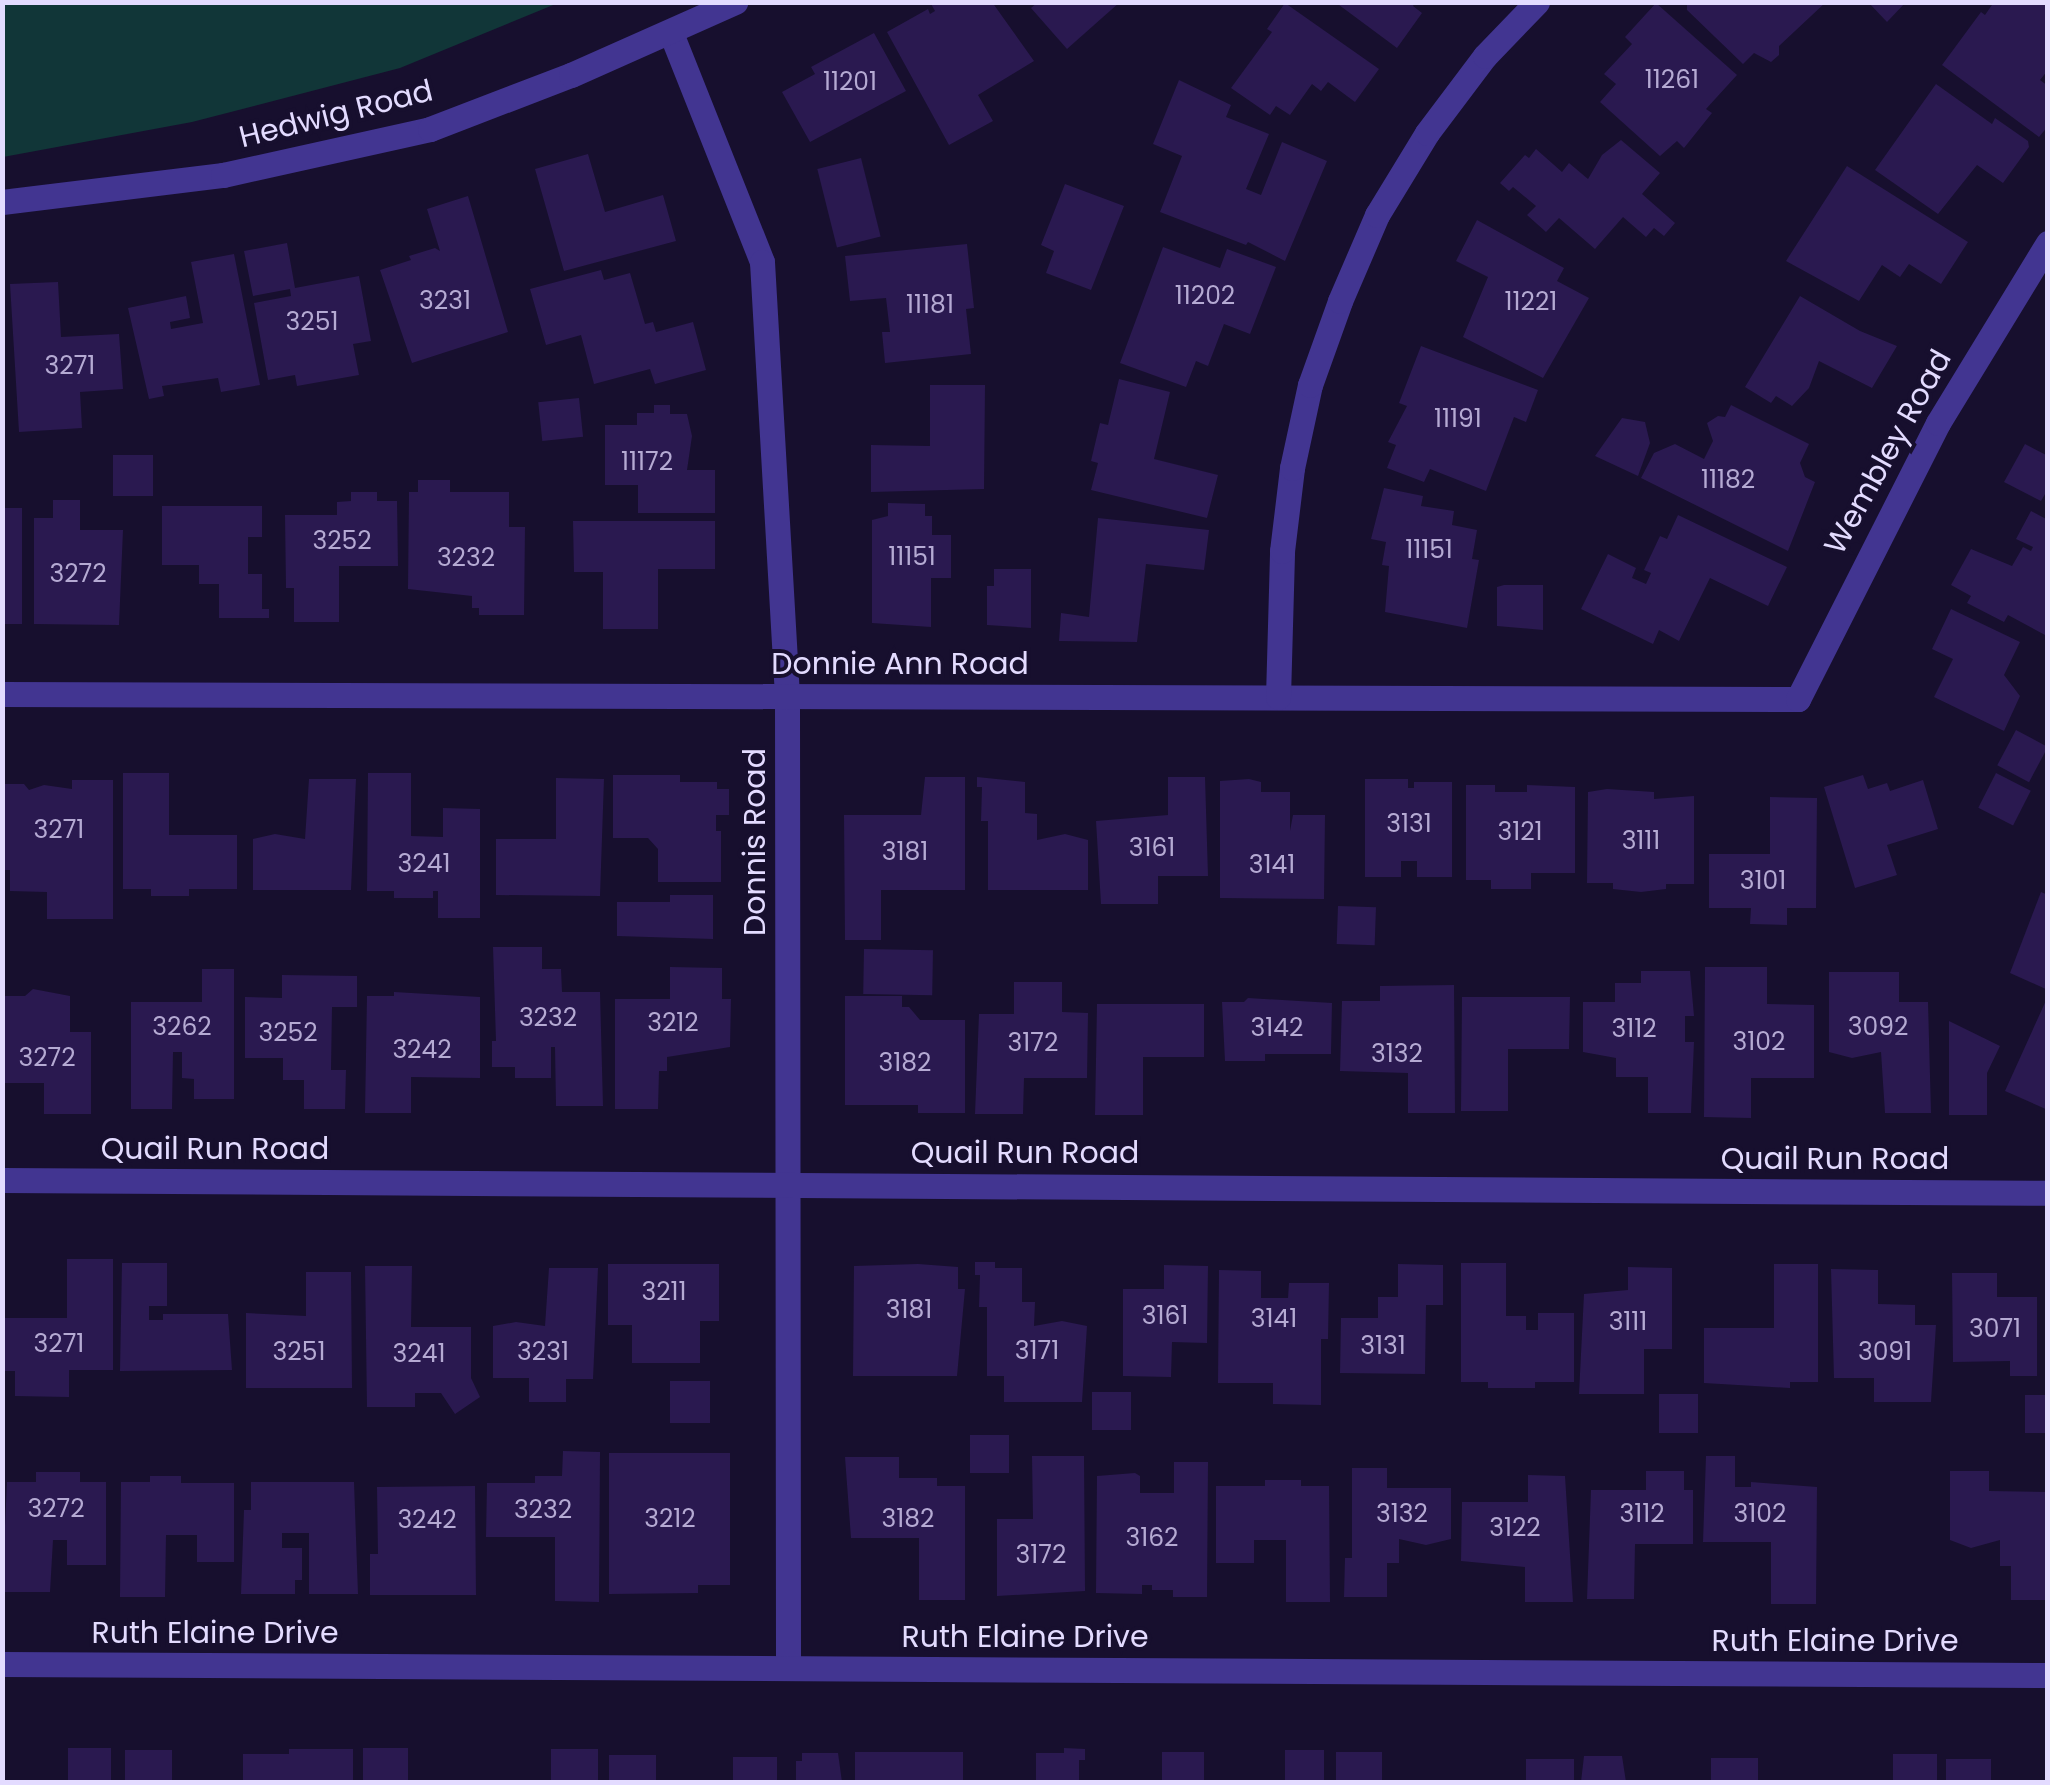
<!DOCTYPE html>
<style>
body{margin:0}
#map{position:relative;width:2050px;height:1785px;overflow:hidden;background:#170f2e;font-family:Poppins,sans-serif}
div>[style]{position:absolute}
.green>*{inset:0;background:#113638}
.building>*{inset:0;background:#2a1950;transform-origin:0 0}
.minor>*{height:25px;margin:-12.5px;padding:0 12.5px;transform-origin:12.5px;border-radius:12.5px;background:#423591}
span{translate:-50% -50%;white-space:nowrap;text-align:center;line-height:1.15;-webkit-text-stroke:8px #170f2e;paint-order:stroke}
.number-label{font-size:25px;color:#b5aad3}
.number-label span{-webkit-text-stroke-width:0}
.street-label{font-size:30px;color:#e3dbff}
.frame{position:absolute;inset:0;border:5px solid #e3dbff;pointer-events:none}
</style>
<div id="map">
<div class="green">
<i style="clip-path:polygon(3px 2px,558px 2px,558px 3px,400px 68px,192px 122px,3px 157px)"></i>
</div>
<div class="building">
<i style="clip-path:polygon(930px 2px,992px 2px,1034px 61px,978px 95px,993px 121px,949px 145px,887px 32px,928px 9px,930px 14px,935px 11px)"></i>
<i style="clip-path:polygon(1038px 2px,1120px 2px,1067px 49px,1031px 8px)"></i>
<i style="clip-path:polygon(1335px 2px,1415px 2px,1413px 6px,1422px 13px,1397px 48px)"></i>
<i style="clip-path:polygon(1687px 2px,1826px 2px,1779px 46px,1779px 55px,1771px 62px,1754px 53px,1743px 64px,1687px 10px)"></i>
<i style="clip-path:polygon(1868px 2px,1906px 2px,1887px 22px)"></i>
<i style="clip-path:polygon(1994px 2px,2048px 2px,2048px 70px,2040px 80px,2048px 86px,2048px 126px,2039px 137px,1942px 65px,1981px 12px,1985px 15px)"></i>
<i style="clip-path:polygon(1285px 3px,1379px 69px,1355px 102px,1328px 82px,1321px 91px,1312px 84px,1290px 115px,1276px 106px,1270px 115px,1231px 88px,1272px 32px,1267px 29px)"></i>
<i style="clip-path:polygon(1656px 3px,1737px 75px,1706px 109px,1712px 113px,1684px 148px,1677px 141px,1660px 156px,1600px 102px,1616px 84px,1604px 74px,1632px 44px,1625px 37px)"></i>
<i style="clip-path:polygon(874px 33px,906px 91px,810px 142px,782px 92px,815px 74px,811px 67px)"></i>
<i style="clip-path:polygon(1179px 80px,1231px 105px,1226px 117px,1269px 134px,1246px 189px,1261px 195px,1282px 142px,1327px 161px,1285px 261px,1248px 242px,1246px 245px,1160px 212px,1182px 156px,1153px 144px)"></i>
<i style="clip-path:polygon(1936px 84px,1992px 124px,1995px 118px,2028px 141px,2029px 147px,2003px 183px,1977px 165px,1938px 214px,1875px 170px)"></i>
<i style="clip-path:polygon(1621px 140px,1660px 173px,1642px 194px,1675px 223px,1664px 236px,1654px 228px,1646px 237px,1623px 217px,1595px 249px,1559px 218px,1546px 232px,1527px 215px,1536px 206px,1513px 187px,1509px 191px,1500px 183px,1525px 155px,1529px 158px,1536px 149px,1562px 172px,1569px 163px,1588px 179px,1602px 155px)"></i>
<i style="clip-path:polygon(588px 154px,605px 212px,663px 195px,676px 241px,564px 271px,535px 169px)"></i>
<i style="left:861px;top:158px;width:81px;height:45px;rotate:76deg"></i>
<i style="clip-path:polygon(1847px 166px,1968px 242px,1941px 284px,1909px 264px,1900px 277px,1882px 265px,1859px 301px,1786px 261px)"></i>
<i style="clip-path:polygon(1065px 184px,1124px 206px,1091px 290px,1046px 273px,1054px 251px,1041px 245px)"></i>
<i style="clip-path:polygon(468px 196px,508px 332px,412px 363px,380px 270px,411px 260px,409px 256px,435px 248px,440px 251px,427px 209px)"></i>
<i style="clip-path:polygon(1477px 220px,1564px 268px,1557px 281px,1589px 298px,1543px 378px,1463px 337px,1488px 277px,1456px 261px)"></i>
<i style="clip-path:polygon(287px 243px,295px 288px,359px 276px,371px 341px,353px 344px,359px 375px,297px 386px,295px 375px,268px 380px,254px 303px,291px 296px,290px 289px,253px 296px,244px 251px)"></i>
<i style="clip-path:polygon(967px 244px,974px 308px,966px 309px,971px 354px,885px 363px,882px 332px,890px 332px,886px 298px,850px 301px,845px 256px)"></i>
<i style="clip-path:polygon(1163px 247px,1220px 268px,1227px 249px,1276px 267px,1250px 334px,1224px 324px,1208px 366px,1196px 361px,1186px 387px,1120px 363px)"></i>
<i style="clip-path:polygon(234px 254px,260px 385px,221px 392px,218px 378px,162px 386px,164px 396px,149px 399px,128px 308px,186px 296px,190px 318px,170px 322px,171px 329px,203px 323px,191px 262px)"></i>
<i style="clip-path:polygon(601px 270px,604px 280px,630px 273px,645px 324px,653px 322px,656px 332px,693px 322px,706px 370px,655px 384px,650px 369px,594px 384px,581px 335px,546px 345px,530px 289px)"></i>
<i style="clip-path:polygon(58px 282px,61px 337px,119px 334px,123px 389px,80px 392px,82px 428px,19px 432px,10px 284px)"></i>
<i style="clip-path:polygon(1800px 296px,1860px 331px,1897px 346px,1872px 388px,1819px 361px,1809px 388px,1792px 406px,1776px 396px,1771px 403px,1745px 387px)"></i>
<i style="clip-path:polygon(1421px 346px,1538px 390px,1526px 422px,1514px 417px,1486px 491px,1430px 469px,1424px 482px,1387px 468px,1396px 445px,1388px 442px,1407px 406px,1399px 403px)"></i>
<i style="clip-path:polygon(1119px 379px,1170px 392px,1154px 459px,1218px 475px,1207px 518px,1091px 490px,1098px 463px,1091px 461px,1100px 423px,1108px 425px)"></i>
<i style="clip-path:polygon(930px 385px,985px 385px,984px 489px,871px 492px,871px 445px,930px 446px)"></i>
<i style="left:579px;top:398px;width:39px;height:41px;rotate:84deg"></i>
<i style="clip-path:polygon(654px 405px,670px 405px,670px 414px,687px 414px,692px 436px,687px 470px,715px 470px,715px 513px,638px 513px,638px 485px,605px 485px,605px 425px,637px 425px,637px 413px,654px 413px)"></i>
<i style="clip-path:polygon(1731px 405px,1809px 444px,1800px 463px,1805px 477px,1815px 482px,1788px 551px,1641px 478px,1654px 453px,1675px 444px,1704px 459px,1713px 441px,1707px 423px,1718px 416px,1725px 417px)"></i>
<i style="clip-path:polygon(1622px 418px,1645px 422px,1650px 443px,1638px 476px,1595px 456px)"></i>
<i style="clip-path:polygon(2025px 444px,2048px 456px,2048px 489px,2041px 501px,2004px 482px)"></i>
<i style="left:113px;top:455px;width:40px;height:41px"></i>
<i style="clip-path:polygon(418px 480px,450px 480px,450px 492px,509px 492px,509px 527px,525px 527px,524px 615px,479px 615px,479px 608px,472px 608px,472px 596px,408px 589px,409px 492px,418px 492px)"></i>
<i style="clip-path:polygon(1384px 488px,1423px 496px,1421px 506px,1454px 511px,1452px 525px,1477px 530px,1472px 559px,1479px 560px,1467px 628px,1385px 612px,1389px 566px,1382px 565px,1386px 542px,1371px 539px)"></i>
<i style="clip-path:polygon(351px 492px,377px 492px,377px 501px,397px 501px,398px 566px,339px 566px,339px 622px,294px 622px,294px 588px,286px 588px,285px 515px,337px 515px,337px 502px,351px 501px)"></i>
<i style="clip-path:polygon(53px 500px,80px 500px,80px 530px,123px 530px,119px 625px,34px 624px,34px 518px,53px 518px)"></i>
<i style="clip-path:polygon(888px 503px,925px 504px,925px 516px,932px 516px,932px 535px,951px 535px,951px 578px,931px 578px,931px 627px,872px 623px,872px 520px,888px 516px)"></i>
<i style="clip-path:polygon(162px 506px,262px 506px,262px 537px,248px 537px,248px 574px,262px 574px,262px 609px,269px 609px,269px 618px,219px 618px,219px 584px,199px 584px,199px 565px,162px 565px)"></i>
<i style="left:2px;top:508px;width:20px;height:116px"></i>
<i style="clip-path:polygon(2031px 511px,2048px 520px,2045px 635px,2008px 615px,2004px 622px,1967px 603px,1971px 596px,1951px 585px,1971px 549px,2012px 566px,2023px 547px,2031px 551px,2033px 547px,2016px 539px)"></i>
<i style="clip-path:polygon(1678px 515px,1787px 567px,1768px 606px,1710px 578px,1679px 641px,1659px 630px,1653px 644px,1581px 609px,1608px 554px,1636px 568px,1632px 578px,1646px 584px,1651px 573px,1644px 570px,1660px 536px,1667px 539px)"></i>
<i style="clip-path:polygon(1098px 518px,1209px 530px,1204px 570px,1146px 564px,1137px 642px,1059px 641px,1061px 613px,1089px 617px)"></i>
<i style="clip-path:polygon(573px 521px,715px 521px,715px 569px,658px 569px,658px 629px,603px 629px,603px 572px,574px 572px)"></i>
<i style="clip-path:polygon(994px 569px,1031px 569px,1031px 628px,987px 625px,987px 586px,994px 586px)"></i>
<i style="clip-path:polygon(1504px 585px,1543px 585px,1543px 630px,1497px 626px,1497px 587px)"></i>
<i style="clip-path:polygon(1951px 609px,2020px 642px,2004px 675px,2020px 696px,2004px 731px,1934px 697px,1953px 659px,1932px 649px)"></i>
<i style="left:2016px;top:730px;width:36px;height:40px;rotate:28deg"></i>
<i style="clip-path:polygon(123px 773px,169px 773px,169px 835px,237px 835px,237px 889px,189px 889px,189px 896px,151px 896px,151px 889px,123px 889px)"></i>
<i style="clip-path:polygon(368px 773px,411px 773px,411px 836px,443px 837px,443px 808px,480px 809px,480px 918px,438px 918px,438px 891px,433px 891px,433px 898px,394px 898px,394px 891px,367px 891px)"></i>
<i style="left:1996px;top:773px;width:39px;height:39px;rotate:27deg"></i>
<i style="clip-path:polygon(613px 775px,680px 775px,680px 782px,717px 782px,717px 789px,729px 789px,729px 815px,716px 815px,716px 831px,721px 831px,721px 882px,658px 882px,658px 849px,648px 838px,613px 838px)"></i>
<i style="clip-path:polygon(1863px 775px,1868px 789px,1887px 783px,1890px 791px,1923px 780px,1938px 829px,1887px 845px,1897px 875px,1855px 888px,1824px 787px)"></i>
<i style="clip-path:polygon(925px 777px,965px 777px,965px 890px,881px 890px,881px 940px,845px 940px,844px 815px,921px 815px)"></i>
<i style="clip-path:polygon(977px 777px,1025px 782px,1025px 813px,1037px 814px,1037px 840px,1065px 834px,1088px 840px,1088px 890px,988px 890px,988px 821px,981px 821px,982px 787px,977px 787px)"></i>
<i style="clip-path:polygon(1168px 777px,1205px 777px,1208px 876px,1158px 876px,1158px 904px,1101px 904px,1096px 821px,1168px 815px)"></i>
<i style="clip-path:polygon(556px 778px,604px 779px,600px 896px,496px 895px,496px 839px,556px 839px)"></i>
<i style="clip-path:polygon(309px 779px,356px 779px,351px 890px,253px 890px,253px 839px,275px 834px,305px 839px)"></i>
<i style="clip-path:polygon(1249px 779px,1261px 782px,1261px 792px,1290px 792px,1290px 831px,1293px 815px,1325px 815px,1324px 899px,1220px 898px,1220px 781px)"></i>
<i style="clip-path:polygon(1365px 779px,1408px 779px,1408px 788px,1414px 788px,1414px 782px,1452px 782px,1452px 877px,1417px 877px,1417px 861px,1401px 861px,1401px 877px,1365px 877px)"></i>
<i style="clip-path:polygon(72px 780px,113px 780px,113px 919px,47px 919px,47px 892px,10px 891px,10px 870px,5px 870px,5px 784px,24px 784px,29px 790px,44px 785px,72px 789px)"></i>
<i style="clip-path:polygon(1466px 785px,1495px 785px,1495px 792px,1527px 792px,1527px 785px,1575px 787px,1575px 873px,1531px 873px,1531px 889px,1491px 889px,1491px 880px,1466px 880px)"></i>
<i style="clip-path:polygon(1607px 789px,1654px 792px,1654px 799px,1694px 796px,1694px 884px,1666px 884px,1666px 889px,1641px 892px,1613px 889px,1613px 883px,1587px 883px,1588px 792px)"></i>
<i style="clip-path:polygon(1770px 797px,1817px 798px,1816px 908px,1787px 908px,1787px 925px,1750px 924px,1751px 908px,1709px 908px,1709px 854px,1770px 854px)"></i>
<i style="clip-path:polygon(2041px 892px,2048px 895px,2048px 990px,2010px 973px)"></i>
<i style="clip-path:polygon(670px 895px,713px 895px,713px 939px,617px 936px,617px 902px,670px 902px)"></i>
<i style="left:1338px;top:906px;width:38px;height:38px;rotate:2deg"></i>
<i style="clip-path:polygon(493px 947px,542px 947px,542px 969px,561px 969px,562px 992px,600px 992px,603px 1106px,556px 1106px,555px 1047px,551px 1047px,551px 1078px,515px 1078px,515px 1067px,492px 1067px,492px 1041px,496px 1041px)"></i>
<i style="left:864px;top:949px;width:69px;height:45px;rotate:1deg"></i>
<i style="clip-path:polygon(670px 967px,722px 968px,722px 999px,731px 999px,730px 1047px,667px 1057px,667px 1071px,659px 1071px,658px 1109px,615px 1109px,615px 999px,670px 999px)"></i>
<i style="clip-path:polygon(1705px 967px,1767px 967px,1767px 1004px,1814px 1005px,1814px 1078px,1751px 1078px,1751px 1118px,1704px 1117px)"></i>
<i style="clip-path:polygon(202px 969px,234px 969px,234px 1099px,194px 1099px,194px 1079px,182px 1078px,182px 1052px,173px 1052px,172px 1109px,131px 1109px,131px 1002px,202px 1002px)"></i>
<i style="clip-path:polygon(1641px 971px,1690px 971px,1694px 1016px,1685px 1016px,1685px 1042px,1694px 1042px,1691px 1113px,1648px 1113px,1648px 1077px,1616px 1077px,1616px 1058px,1583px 1052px,1583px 1002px,1615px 1002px,1615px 983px,1641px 983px)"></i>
<i style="clip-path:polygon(1829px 972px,1899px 972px,1899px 1002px,1928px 1002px,1931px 1113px,1885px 1113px,1881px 1052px,1852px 1058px,1829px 1052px)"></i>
<i style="clip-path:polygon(282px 975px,357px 976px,357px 1007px,332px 1007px,331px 1070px,346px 1070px,345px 1109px,304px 1109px,304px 1080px,283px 1080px,283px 1058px,245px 1058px,245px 997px,282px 998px)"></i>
<i style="clip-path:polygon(1014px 982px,1062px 982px,1062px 1012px,1088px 1013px,1087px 1078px,1024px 1078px,1023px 1114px,975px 1114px,979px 1014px,1014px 1014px)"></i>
<i style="clip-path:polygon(1454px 985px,1455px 1113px,1408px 1113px,1408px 1073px,1340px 1071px,1342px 1001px,1380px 1001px,1380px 986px)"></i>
<i style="clip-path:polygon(33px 989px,70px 996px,70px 1032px,91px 1032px,91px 1114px,44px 1114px,44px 1083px,3px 1083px,3px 996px,25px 996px)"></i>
<i style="clip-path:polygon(394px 992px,480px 997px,480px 1078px,411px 1077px,411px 1113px,365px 1113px,367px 996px,394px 996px)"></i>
<i style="clip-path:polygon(845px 996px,902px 996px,902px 1007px,909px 1007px,920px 1020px,965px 1020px,965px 1113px,918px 1113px,918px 1105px,845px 1105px)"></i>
<i style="clip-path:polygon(2048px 996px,2048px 1110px,2005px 1091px)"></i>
<i style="clip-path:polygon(1462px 997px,1570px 997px,1569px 1049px,1508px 1049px,1508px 1111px,1461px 1111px)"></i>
<i style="clip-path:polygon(1248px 998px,1332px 1003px,1331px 1054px,1265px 1054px,1265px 1061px,1225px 1061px,1222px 1002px,1244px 1002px)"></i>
<i style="clip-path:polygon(1097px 1004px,1204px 1004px,1204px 1057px,1143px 1057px,1143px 1115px,1095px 1115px)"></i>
<i style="clip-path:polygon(1949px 1021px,2000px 1046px,1987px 1073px,1987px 1115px,1949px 1115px)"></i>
<i style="clip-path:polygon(67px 1259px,113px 1259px,113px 1370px,69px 1370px,69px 1397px,15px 1396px,15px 1371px,5px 1371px,5px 1318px,67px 1318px)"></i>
<i style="clip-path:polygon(975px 1262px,995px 1262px,995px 1268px,1022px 1268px,1022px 1302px,1035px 1302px,1034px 1326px,1062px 1321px,1087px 1326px,1082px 1402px,1004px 1402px,1004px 1376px,987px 1376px,987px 1307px,979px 1307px,980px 1275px,975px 1275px)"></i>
<i style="clip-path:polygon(122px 1263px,167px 1263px,167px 1306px,149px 1306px,149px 1320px,163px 1320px,163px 1314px,228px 1314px,232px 1370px,120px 1371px)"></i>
<i style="clip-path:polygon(1461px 1263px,1506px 1263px,1506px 1316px,1526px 1316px,1526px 1330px,1538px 1330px,1538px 1313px,1574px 1313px,1574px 1382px,1535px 1382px,1535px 1388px,1488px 1388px,1488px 1382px,1461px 1382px)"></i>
<i style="clip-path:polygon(608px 1264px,719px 1264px,719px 1321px,700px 1321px,700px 1363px,632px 1363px,632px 1325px,608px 1325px)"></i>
<i style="clip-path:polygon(918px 1264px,958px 1267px,958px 1289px,965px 1289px,957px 1376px,853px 1376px,854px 1266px)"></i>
<i style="clip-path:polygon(1398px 1264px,1443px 1265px,1443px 1305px,1426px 1305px,1425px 1374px,1340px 1373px,1341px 1318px,1378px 1318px,1378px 1297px,1398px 1297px)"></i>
<i style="clip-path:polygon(1774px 1264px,1818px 1264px,1818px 1382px,1790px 1382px,1790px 1388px,1704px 1383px,1704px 1328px,1774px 1328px)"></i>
<i style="clip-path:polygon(1164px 1265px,1208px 1266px,1207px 1343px,1172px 1342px,1171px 1377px,1123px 1376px,1123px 1289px,1164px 1289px)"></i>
<i style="clip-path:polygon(365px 1266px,412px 1266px,411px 1327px,471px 1327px,471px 1378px,480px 1397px,455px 1414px,441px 1393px,415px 1393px,415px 1407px,367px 1407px)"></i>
<i style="clip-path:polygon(1628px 1267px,1672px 1268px,1672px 1349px,1644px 1349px,1644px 1394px,1579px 1394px,1584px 1294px,1628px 1290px)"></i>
<i style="clip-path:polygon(549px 1268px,598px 1268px,593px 1379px,566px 1379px,566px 1402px,529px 1402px,529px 1378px,493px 1378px,493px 1326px,516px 1322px,545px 1326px)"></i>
<i style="clip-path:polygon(1831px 1269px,1878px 1270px,1878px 1304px,1915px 1305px,1915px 1325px,1936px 1325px,1931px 1402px,1874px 1402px,1874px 1378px,1834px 1378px)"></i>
<i style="clip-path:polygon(1219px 1270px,1261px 1271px,1261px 1298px,1288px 1298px,1289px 1283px,1329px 1283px,1328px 1339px,1321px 1339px,1321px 1405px,1273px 1404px,1273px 1383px,1218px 1383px)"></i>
<i style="clip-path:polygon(306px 1272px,351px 1272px,352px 1388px,246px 1388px,246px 1313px,306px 1316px)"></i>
<i style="clip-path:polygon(1952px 1273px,1997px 1273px,1997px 1297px,2037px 1297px,2037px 1376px,2010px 1376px,2010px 1361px,1953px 1362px)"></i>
<i style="left:670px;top:1381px;width:40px;height:42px"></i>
<i style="left:1131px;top:1392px;width:38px;height:39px;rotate:90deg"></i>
<i style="left:1659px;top:1394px;width:39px;height:39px"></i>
<i style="left:2025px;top:1395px;width:23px;height:38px"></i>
<i style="left:970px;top:1435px;width:39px;height:38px"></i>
<i style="clip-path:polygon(563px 1451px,600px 1452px,599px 1602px,555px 1601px,555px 1537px,486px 1537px,487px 1483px,535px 1483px,535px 1476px,562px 1476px)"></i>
<i style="clip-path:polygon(609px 1453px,730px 1453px,730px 1585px,698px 1585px,698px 1593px,609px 1594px)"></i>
<i style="clip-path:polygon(1032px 1456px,1084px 1456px,1085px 1591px,997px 1596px,997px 1519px,1033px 1519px)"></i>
<i style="clip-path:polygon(1706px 1456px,1735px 1456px,1735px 1487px,1751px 1487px,1751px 1482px,1817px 1487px,1816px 1604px,1771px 1604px,1771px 1542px,1703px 1542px)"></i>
<i style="clip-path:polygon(845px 1457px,899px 1457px,899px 1478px,937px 1478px,937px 1486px,965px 1486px,965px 1600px,919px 1600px,919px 1538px,851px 1538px)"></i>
<i style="clip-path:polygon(1174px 1462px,1208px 1462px,1207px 1597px,1173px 1597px,1173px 1590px,1152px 1590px,1152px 1585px,1142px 1585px,1142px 1594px,1096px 1593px,1097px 1476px,1135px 1473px,1140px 1476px,1140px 1493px,1174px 1493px)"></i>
<i style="clip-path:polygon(1352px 1468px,1387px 1468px,1387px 1488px,1451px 1488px,1451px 1539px,1426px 1545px,1399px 1539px,1399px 1563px,1387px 1563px,1387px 1597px,1344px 1597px,1345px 1558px,1352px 1558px)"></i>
<i style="clip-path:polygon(1646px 1471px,1684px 1471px,1684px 1490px,1693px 1490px,1693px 1544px,1635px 1544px,1634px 1599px,1587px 1599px,1591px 1490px,1646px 1490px)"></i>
<i style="clip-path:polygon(1950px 1471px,1989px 1471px,1989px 1491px,2048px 1492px,2048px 1600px,2011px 1600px,2011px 1566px,2000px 1566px,2000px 1540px,1971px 1548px,1950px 1540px)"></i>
<i style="clip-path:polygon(36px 1472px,80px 1472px,80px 1482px,106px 1482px,106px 1565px,67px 1565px,67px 1540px,53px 1540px,50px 1592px,2px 1592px,7px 1482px,36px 1482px)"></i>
<i style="clip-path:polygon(1528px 1475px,1565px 1476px,1573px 1602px,1525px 1602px,1525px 1567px,1461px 1561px,1462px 1502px,1528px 1502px)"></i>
<i style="clip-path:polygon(150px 1476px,181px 1476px,181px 1483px,234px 1483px,234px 1562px,197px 1562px,197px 1535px,166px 1535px,165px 1597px,120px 1597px,121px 1482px,150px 1482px)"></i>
<i style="clip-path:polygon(1265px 1480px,1301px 1480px,1301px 1486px,1329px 1486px,1330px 1602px,1286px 1602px,1286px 1540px,1254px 1540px,1254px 1563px,1216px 1563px,1216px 1486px,1265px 1486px)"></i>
<i style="clip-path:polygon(251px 1482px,354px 1482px,358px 1594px,309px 1594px,309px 1533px,282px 1533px,282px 1548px,302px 1548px,302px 1580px,295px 1580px,295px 1594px,241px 1594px,244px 1510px,251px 1510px)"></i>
<i style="clip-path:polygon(475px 1486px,476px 1595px,370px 1595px,370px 1554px,378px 1554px,377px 1487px)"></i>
<i style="left:68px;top:1748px;width:43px;height:34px"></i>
<i style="left:363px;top:1748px;width:45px;height:34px"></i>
<i style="clip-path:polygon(1064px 1748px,1085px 1749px,1085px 1760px,1079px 1760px,1079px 1782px,1036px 1782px,1036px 1753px,1064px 1753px)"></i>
<i style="clip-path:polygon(289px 1749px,353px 1749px,353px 1782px,243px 1782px,243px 1754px,289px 1754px)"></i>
<i style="left:551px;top:1749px;width:47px;height:33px"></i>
<i style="left:125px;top:1750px;width:47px;height:32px"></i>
<i style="left:1285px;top:1750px;width:39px;height:32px"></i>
<i style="left:855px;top:1752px;width:108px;height:30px"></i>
<i style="left:1162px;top:1752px;width:42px;height:30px"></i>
<i style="left:1336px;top:1752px;width:46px;height:30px"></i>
<i style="clip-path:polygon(802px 1753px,838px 1753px,842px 1782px,796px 1782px,796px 1761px,802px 1761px)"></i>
<i style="left:1893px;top:1754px;width:44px;height:28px"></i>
<i style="left:609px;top:1755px;width:47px;height:27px"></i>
<i style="clip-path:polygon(1584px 1756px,1622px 1756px,1626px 1782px,1581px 1782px)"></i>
<i style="left:733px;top:1757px;width:44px;height:25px"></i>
<i style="left:1711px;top:1758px;width:47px;height:24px"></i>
<i style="left:1526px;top:1759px;width:48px;height:23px"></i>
<i style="left:1946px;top:1759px;width:45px;height:23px"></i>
</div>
<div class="minor">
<i style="left:671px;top:33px;width:246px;rotate:68.3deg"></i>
<i style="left:762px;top:262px;width:435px;rotate:86.7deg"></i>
<i style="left:787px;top:696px;width:972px;rotate:89.94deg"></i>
<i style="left:2px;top:202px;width:223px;rotate:-7deg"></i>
<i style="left:223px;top:175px;width:212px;rotate:-12.5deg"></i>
<i style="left:430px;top:129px;width:151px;rotate:-21deg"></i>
<i style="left:571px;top:75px;width:180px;rotate:-24deg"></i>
<i style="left:2px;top:694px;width:1796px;rotate:0.16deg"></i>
<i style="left:1798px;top:699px;width:309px;rotate:-63.1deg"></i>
<i style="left:1938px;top:423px;width:211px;rotate:-58.6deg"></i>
<i style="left:1278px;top:697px;width:146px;rotate:-88.4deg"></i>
<i style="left:1282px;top:551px;width:84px;rotate:-83.1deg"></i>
<i style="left:1292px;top:468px;width:85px;rotate:-77.8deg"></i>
<i style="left:1310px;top:385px;width:89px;rotate:-70.3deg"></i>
<i style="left:1340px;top:301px;width:94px;rotate:-66.7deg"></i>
<i style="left:1377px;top:215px;width:96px;rotate:-58.6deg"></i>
<i style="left:1427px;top:133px;width:96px;rotate:-53deg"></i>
<i style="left:1485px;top:56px;width:75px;rotate:-46.1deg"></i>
<i style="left:2px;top:1180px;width:2046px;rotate:0.36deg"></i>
<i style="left:2px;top:1664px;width:2046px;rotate:0.31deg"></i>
</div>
<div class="number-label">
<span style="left:1672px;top:80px">11261</span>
<span style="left:850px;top:82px">11201</span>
<span style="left:1205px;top:296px">11202</span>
<span style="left:445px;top:301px">3231</span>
<span style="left:1531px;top:302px">11221</span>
<span style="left:930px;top:305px">11181</span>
<span style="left:312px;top:322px">3251</span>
<span style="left:70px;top:366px">3271</span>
<span style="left:1458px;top:419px">11191</span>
<span style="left:647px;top:462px">11172</span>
<span style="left:1728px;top:480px">11182</span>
<span style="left:342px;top:541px">3252</span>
<span style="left:1429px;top:550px">11151</span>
<span style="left:912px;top:557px">11151</span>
<span style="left:466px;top:558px">3232</span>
<span style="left:78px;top:574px">3272</span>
<span style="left:1409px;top:824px">3131</span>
<span style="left:59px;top:830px">3271</span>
<span style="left:1520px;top:832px">3121</span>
<span style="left:1641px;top:841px">3111</span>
<span style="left:1152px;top:848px">3161</span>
<span style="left:905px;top:852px">3181</span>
<span style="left:424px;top:864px">3241</span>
<span style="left:1272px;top:865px">3141</span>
<span style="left:1763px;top:881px">3101</span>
<span style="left:548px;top:1018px">3232</span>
<span style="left:673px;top:1023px">3212</span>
<span style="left:182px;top:1027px">3262</span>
<span style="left:1878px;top:1027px">3092</span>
<span style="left:1277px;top:1028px">3142</span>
<span style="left:1634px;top:1029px">3112</span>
<span style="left:288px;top:1033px">3252</span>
<span style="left:1759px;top:1042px">3102</span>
<span style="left:1033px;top:1043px">3172</span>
<span style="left:422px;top:1050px">3242</span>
<span style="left:1397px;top:1054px">3132</span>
<span style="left:47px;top:1058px">3272</span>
<span style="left:905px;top:1063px">3182</span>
<span style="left:664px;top:1292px">3211</span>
<span style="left:909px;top:1310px">3181</span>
<span style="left:1165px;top:1316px">3161</span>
<span style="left:1274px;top:1319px">3141</span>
<span style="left:1628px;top:1322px">3111</span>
<span style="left:1995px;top:1329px">3071</span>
<span style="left:59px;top:1344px">3271</span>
<span style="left:1383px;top:1346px">3131</span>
<span style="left:1037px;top:1351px">3171</span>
<span style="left:299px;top:1352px">3251</span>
<span style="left:543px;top:1352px">3231</span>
<span style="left:1885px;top:1352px">3091</span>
<span style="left:419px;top:1354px">3241</span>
<span style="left:56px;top:1509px">3272</span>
<span style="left:543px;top:1510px">3232</span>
<span style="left:1402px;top:1514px">3132</span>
<span style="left:1642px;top:1514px">3112</span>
<span style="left:1760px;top:1514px">3102</span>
<span style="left:670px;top:1519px">3212</span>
<span style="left:908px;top:1519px">3182</span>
<span style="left:427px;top:1520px">3242</span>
<span style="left:1515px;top:1528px">3122</span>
<span style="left:1152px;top:1538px">3162</span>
<span style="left:1041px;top:1555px">3172</span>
</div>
<div class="street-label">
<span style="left:336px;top:114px;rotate:-14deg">Hedwig Road</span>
<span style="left:1888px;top:452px;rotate:-61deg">Wembley Road</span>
<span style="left:900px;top:664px">Donnie Ann Road</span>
<span style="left:755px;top:842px;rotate:-90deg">Donnis Road</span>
<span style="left:215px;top:1149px">Quail Run Road</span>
<span style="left:1025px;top:1153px">Quail Run Road</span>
<span style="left:1835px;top:1159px">Quail Run Road</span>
<span style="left:215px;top:1633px">Ruth Elaine Drive</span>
<span style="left:1025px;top:1637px">Ruth Elaine Drive</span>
<span style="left:1835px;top:1641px">Ruth Elaine Drive</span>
</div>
<div class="frame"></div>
</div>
